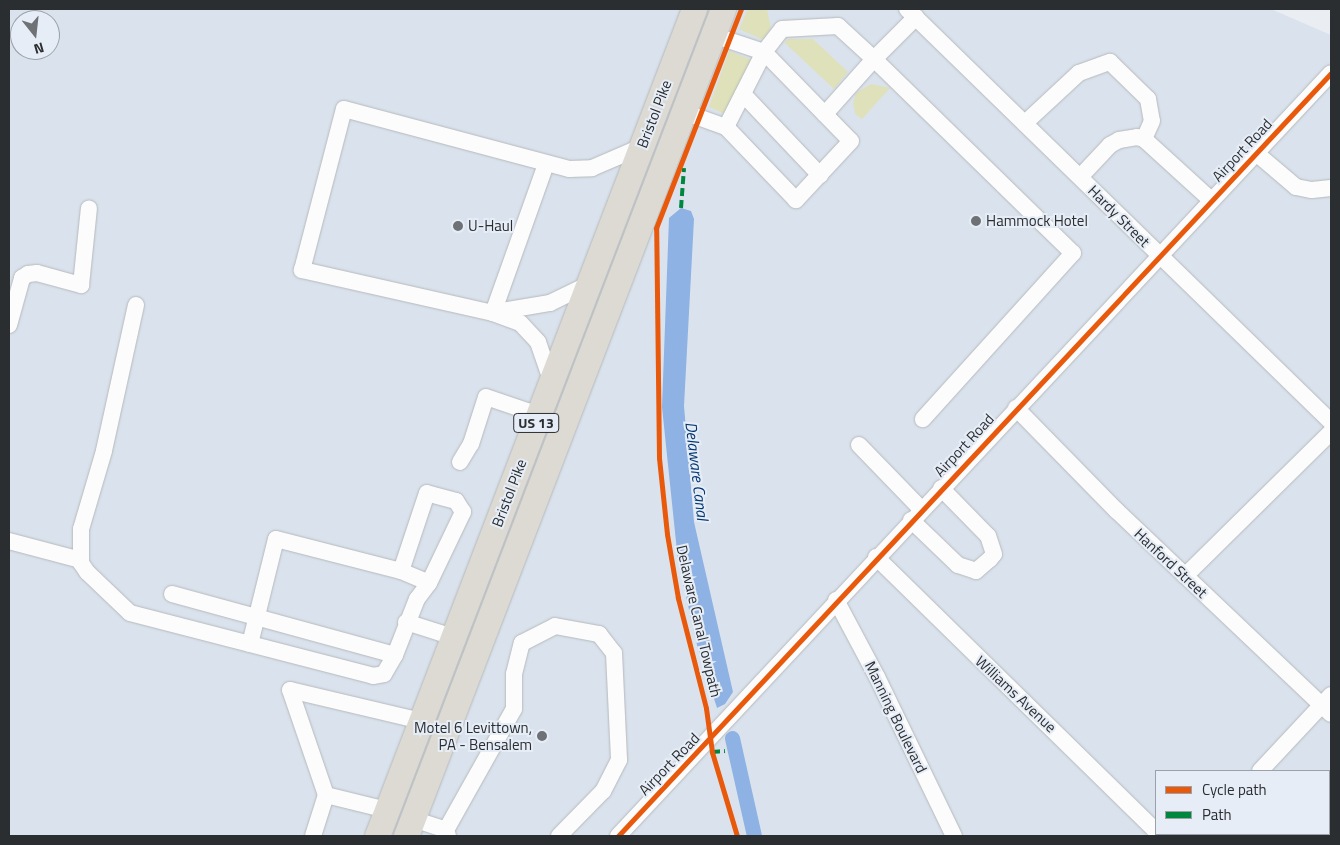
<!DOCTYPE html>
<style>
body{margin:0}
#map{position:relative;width:1340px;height:845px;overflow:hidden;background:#eaeef2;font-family:"Titillium Web",sans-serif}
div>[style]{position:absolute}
.built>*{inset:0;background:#dae3ed}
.green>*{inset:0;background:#dee1ba}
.water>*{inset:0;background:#8db2e3}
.canal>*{height:15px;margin:-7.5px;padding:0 7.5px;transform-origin:7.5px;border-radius:7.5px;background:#8db2e3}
.roads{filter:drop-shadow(0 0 1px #b6b9bc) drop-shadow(0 0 1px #b6b9bc)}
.minor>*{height:16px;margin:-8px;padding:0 8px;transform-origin:8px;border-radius:8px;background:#fcfcfd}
.highway>*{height:25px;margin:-12.5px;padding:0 12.5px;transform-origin:12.5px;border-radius:12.5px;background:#dcdad2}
.quiet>*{height:4px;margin-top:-2px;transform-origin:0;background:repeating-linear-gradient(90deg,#00873e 0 8px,transparent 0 12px)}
.cycleway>*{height:5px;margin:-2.5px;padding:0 2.5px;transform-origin:2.5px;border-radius:2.5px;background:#e8590c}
.dots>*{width:14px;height:14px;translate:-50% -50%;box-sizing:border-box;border:2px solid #e6edf6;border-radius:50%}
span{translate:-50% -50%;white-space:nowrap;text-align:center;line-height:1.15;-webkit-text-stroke:4px #e6edf6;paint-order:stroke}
.shield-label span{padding:1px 4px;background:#e6edf6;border:1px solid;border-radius:4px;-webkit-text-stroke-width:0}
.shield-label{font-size:14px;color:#2b2e31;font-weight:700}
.street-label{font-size:15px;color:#2b2e31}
.poi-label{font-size:15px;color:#2b2e31}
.left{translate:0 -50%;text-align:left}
.right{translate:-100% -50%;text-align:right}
.water-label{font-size:16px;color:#003672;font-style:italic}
.frame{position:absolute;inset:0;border:10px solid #2b2e31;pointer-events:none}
.legend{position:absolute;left:1155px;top:770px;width:175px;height:65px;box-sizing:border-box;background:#e6edf6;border:1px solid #9ba1a7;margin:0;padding:6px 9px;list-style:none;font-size:15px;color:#2b2e31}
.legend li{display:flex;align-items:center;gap:10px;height:25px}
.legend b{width:25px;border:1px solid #9ba1a7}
.north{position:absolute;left:10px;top:10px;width:50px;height:50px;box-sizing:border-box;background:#e6edf6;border:1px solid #9ba1a7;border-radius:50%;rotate:164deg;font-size:14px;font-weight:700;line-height:20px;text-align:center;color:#2b2e31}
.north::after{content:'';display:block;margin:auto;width:18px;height:22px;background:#6e7175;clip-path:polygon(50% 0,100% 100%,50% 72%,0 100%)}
</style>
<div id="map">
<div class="built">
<i style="clip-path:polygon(evenodd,9px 9px,1271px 9px,1331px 35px,1331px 836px,9px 836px,9px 9px,20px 20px,50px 20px,50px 50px,20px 50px,20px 20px,9px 9px,1156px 771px,1329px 771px,1329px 834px,1156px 834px,1156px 771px)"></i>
</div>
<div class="green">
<i style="clip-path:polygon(748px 9px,767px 9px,771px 28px,763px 40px,739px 29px)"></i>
<i style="clip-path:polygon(787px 39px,813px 39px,848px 72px,834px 89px,785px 43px)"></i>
<i style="clip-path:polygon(729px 51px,752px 60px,725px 114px,709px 107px)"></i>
<i style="clip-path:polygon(871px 84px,890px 88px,862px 119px,855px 114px,853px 103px,856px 93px)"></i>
</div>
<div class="water">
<i style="clip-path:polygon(681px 208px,691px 211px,694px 219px,684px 406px,694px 522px,733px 692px,725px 704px,717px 708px,697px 645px,678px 561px,662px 407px,669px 218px)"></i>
</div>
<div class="canal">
<i style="left:732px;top:738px;width:100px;rotate:77.3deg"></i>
</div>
<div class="roads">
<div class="minor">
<i style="left:907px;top:9px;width:592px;rotate:44.25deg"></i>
<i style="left:916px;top:17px;width:59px;rotate:135deg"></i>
<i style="left:874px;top:59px;width:278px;rotate:44.3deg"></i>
<i style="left:1073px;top:253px;width:224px;rotate:132.1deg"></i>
<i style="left:713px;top:35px;width:54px;rotate:18.4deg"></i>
<i style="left:764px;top:52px;width:29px;rotate:-52deg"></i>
<i style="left:782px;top:29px;width:56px;rotate:-3.1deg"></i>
<i style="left:838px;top:26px;width:49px;rotate:42.5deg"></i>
<i style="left:874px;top:59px;width:74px;rotate:131.7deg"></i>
<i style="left:764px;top:52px;width:124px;rotate:45.7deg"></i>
<i style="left:851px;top:141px;width:81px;rotate:133deg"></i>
<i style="left:796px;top:200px;width:101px;rotate:-133.8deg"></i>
<i style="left:726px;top:127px;width:84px;rotate:-63.1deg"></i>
<i style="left:743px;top:94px;width:112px;rotate:46.5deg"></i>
<i style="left:684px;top:112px;width:45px;rotate:19.7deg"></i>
<i style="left:1025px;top:123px;width:74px;rotate:-42.8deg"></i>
<i style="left:1079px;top:73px;width:33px;rotate:-20deg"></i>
<i style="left:1110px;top:62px;width:53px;rotate:44.2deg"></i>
<i style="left:1148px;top:99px;width:22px;rotate:80deg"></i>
<i style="left:1152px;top:121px;width:20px;rotate:114deg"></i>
<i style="left:1256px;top:153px;width:52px;rotate:40.4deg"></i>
<i style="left:1296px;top:187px;width:16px;rotate:11deg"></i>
<i style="left:1312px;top:190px;width:19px;rotate:-6deg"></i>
<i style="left:1080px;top:177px;width:44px;rotate:-46.8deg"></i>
<i style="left:1110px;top:145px;width:10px;rotate:-29deg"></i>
<i style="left:1119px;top:140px;width:18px;rotate:-9deg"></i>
<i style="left:1137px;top:137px;width:7px;rotate:16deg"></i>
<i style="left:1144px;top:139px;width:91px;rotate:42.3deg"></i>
<i style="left:136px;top:305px;width:149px;rotate:102.4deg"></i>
<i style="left:104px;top:451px;width:81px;rotate:106.4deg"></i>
<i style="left:81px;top:529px;width:34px;rotate:90deg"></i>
<i style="left:81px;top:563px;width:11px;rotate:56deg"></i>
<i style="left:87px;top:572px;width:59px;rotate:43.6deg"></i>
<i style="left:130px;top:613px;width:251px;rotate:14.5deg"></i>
<i style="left:373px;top:676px;width:11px;rotate:-10deg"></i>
<i style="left:384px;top:674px;width:22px;rotate:-60deg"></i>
<i style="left:496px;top:312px;width:55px;rotate:-9.5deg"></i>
<i style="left:550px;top:303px;width:43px;rotate:-26deg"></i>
<i style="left:493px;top:313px;width:158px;rotate:-70.4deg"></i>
<i style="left:9px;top:325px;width:49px;rotate:-74.5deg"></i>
<i style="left:22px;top:278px;width:7px;rotate:-34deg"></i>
<i style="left:28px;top:274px;width:9px;rotate:-6deg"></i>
<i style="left:37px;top:273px;width:46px;rotate:15.3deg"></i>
<i style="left:81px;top:285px;width:77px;rotate:-84.1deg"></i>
<i style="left:551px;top:380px;width:40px;rotate:-108.9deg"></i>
<i style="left:538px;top:342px;width:26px;rotate:-133deg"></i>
<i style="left:520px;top:323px;width:29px;rotate:-160deg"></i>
<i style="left:493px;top:313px;width:196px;rotate:-167.3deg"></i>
<i style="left:302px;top:270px;width:166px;rotate:-75.4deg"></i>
<i style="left:344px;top:109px;width:233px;rotate:14.9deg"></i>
<i style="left:569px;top:169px;width:23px;rotate:-2deg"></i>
<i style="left:592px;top:168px;width:53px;rotate:-23.2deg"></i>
<i style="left:1016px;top:408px;width:143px;rotate:45.6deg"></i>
<i style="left:1116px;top:510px;width:296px;rotate:43.5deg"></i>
<i style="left:859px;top:445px;width:89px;rotate:45.9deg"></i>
<i style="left:460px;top:462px;width:21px;rotate:-59deg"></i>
<i style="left:471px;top:444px;width:49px;rotate:-72.3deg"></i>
<i style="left:486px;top:397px;width:56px;rotate:18.8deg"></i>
<i style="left:911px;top:520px;width:65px;rotate:43.8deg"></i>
<i style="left:958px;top:565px;width:19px;rotate:18deg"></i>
<i style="left:976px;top:571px;width:18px;rotate:-41deg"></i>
<i style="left:990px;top:559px;width:6px;rotate:-51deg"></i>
<i style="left:994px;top:554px;width:19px;rotate:-108deg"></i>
<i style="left:988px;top:536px;width:67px;rotate:-134.4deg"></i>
<i style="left:9px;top:541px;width:74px;rotate:14.8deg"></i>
<i style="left:876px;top:557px;width:392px;rotate:44.4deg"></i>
<i style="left:1185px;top:576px;width:205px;rotate:-44.6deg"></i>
<i style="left:172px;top:594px;width:231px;rotate:15.3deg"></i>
<i style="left:395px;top:655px;width:60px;rotate:-68.6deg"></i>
<i style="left:417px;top:599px;width:20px;rotate:-53deg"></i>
<i style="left:429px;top:583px;width:79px;rotate:-64.4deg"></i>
<i style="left:463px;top:512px;width:13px;rotate:-122deg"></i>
<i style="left:456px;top:501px;width:30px;rotate:-165deg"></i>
<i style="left:427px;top:493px;width:82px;rotate:108.4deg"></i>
<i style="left:836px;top:600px;width:87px;rotate:62deg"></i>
<i style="left:877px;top:677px;width:177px;rotate:64.2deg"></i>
<i style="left:406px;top:622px;width:49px;rotate:17.7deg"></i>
<i style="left:250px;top:644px;width:108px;rotate:-76.1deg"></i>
<i style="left:276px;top:539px;width:129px;rotate:14.4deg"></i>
<i style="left:401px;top:571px;width:30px;rotate:23deg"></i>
<i style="left:1260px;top:771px;width:104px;rotate:-46.9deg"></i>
<i style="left:387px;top:810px;width:63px;rotate:-166.2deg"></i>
<i style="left:326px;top:795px;width:111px;rotate:-108.9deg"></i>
<i style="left:290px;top:690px;width:135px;rotate:13.3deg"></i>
<i style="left:413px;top:819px;width:35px;rotate:18deg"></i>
<i style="left:313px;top:836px;width:43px;rotate:-72.4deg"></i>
<i style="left:448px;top:836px;width:6px;rotate:-108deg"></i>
<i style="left:446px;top:830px;width:139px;rotate:-60.7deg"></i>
<i style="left:514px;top:709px;width:35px;rotate:-90deg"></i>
<i style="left:514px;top:674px;width:32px;rotate:-76deg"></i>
<i style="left:522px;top:643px;width:37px;rotate:-27deg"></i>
<i style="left:555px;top:626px;width:45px;rotate:10.3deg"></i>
<i style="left:599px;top:634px;width:24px;rotate:52deg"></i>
<i style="left:614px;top:653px;width:107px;rotate:87.3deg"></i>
<i style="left:619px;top:760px;width:35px;rotate:117deg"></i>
<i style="left:603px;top:791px;width:63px;rotate:134.4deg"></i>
<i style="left:618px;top:836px;width:1044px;rotate:-46.94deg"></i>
<i style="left:1202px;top:836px;width:3px;rotate:-45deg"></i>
</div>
<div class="highway">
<i style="left:377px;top:836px;width:886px;rotate:-69.03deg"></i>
<i style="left:406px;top:836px;width:886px;rotate:-69.03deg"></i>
</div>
</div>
<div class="quiet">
<i style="left:681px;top:208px;width:40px;rotate:-85.7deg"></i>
<i style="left:712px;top:752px;width:13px;rotate:-4deg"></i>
</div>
<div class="cycleway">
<i style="left:618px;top:836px;width:1044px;rotate:-46.94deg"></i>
<i style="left:737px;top:836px;width:88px;rotate:-106.6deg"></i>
<i style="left:712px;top:752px;width:44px;rotate:-97.8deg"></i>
<i style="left:706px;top:708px;width:114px;rotate:-104.3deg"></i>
<i style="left:678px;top:598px;width:65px;rotate:-99.8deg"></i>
<i style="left:667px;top:534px;width:76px;rotate:-96deg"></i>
<i style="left:659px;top:458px;width:230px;rotate:-90.7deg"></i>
<i style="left:656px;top:228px;width:235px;rotate:-68.8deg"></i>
</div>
<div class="dots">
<i style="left:976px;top:221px;background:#6e7175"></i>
<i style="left:458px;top:226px;background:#6e7175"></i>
<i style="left:542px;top:736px;background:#6e7175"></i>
</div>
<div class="shield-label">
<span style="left:536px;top:423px">US 13</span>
</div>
<div class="street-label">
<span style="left:654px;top:114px;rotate:-69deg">Bristol Pike</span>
<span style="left:1242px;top:150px;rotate:-47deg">Airport Road</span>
<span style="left:1119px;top:216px;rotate:45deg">Hardy Street</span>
<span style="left:964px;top:445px;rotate:-47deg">Airport Road</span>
<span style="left:509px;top:493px;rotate:-69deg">Bristol Pike</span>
<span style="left:1171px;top:563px;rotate:43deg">Hanford Street</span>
<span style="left:699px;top:621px;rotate:77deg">Delaware Canal Towpath</span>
<span style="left:1016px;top:694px;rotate:43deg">Williams Avenue</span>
<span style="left:896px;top:717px;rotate:64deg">Manning Boulevard</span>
<span style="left:669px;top:764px;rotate:-46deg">Airport Road</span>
</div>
<div class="poi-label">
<span class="left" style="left:986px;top:221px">Hammock Hotel</span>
<span class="left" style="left:468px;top:226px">U-Haul</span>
<span class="right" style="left:532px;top:736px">Motel 6 Levittown,<br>PA - Bensalem</span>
</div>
<div class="water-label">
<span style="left:697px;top:471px;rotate:83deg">Delaware Canal</span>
</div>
<div class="frame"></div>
<ul class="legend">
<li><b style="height:6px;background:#e8590c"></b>Cycle path</li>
<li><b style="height:6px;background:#00873e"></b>Path</li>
</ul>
<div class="north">N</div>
</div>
